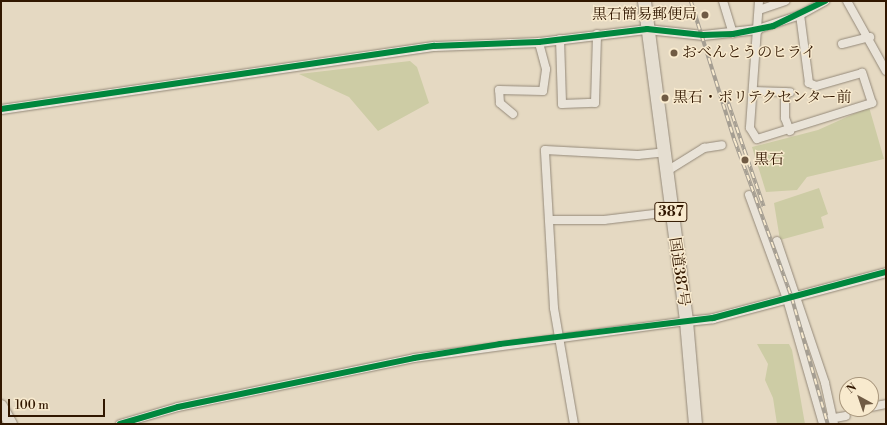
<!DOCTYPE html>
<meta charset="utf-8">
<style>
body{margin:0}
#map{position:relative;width:887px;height:425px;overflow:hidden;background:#e5d9c2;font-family:"Libre Bodoni","Noto Serif JP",serif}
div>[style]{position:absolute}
.green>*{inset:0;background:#cdcca5}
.roads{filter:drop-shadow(0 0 1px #948979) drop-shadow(0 0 1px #948979)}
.minor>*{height:8px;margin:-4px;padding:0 4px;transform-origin:4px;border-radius:4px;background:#e9e3d8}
.tertiary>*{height:9px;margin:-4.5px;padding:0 4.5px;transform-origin:4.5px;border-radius:4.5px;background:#e9e3d8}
.primary>*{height:12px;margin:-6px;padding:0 6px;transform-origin:6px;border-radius:6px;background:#e5ded1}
.trunk>*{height:13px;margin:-6.5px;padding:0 6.5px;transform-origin:6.5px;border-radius:6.5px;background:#e5ded1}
.rail>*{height:3.5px;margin-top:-1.75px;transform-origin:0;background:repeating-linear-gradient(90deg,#f8eace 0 6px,#a59e92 0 12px);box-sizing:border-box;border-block:1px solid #a59e92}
.cycleway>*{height:6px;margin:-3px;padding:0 3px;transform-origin:3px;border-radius:3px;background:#00873e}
.dots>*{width:11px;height:11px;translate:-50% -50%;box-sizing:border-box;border:2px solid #f8eace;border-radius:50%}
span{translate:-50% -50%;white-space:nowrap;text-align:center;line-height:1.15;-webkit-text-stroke:3px #f8eace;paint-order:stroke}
.shield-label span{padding:1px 3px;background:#f8eace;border:1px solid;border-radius:3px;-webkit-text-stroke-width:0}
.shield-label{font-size:14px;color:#311700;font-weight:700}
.poi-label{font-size:15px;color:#311700}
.right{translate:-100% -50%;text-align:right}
.left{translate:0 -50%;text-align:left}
.street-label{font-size:15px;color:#311700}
.frame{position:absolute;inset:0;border:2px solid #311700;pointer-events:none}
.north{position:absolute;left:839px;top:377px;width:40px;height:40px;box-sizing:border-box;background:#f8eace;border:1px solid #a8967c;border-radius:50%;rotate:320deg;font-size:11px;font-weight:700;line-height:16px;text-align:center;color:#311700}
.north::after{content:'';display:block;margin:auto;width:14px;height:18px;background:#705b44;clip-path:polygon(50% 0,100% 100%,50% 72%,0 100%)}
.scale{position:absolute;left:8px;top:399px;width:97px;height:18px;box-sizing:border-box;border:2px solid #311700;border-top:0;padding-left:5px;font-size:12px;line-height:14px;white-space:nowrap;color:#311700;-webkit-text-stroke:3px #f8eace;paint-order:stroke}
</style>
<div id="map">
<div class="green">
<i style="clip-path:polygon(410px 61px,417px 67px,429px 103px,378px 131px,349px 97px,299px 74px)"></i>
<i style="clip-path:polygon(869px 107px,884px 159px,807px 177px,797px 190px,766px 192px,752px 147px,818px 130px)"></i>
<i style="clip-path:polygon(819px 188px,828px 214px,821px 217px,824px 228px,780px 240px,774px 203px)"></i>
<i style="clip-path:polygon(757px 344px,789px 344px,792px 350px,805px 424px,777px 424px,773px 398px,765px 380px,768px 364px)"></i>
</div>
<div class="roads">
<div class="minor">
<i style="left:723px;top:1px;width:34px;rotate:73deg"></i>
<i style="left:759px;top:1px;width:127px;rotate:94.1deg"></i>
<i style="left:750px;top:128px;width:13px;rotate:58deg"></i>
<i style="left:757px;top:139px;width:121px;rotate:-17.4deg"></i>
<i style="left:872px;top:103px;width:32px;rotate:-108deg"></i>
<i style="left:862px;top:73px;width:48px;rotate:164.2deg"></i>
<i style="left:816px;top:86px;width:8px;rotate:-157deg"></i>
<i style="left:809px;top:83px;width:69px;rotate:-97.5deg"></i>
<i style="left:847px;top:1px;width:80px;rotate:60.9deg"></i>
<i style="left:759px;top:10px;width:28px;rotate:-19deg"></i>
<i style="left:758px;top:29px;width:44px;rotate:-18.4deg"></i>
<i style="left:800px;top:15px;width:29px;rotate:-29deg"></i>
<i style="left:560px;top:39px;width:65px;rotate:88.2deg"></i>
<i style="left:562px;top:104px;width:33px;rotate:-2deg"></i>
<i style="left:595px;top:103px;width:69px;rotate:-88.3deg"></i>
<i style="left:842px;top:44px;width:29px;rotate:-14deg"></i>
<i style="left:753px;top:91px;width:37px;rotate:2deg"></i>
<i style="left:785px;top:92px;width:26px;rotate:90deg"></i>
<i style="left:785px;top:118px;width:14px;rotate:69deg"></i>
<i style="left:513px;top:114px;width:17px;rotate:-140deg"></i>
<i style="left:500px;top:103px;width:13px;rotate:-94deg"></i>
<i style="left:499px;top:90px;width:44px;rotate:1.3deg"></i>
<i style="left:543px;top:91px;width:22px;rotate:-82deg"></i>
<i style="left:546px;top:69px;width:28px;rotate:-105deg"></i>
<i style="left:667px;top:171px;width:44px;rotate:-31.9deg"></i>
<i style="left:704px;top:148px;width:18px;rotate:-9deg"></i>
<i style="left:749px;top:195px;width:111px;rotate:69.9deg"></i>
<i style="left:787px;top:299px;width:130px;rotate:73.9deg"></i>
<i style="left:549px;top:220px;width:55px"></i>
<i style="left:604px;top:220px;width:67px;rotate:-6.8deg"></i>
<i style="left:777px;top:241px;width:150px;rotate:71.3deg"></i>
<i style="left:825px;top:383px;width:42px;rotate:77.6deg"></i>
<i style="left:871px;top:407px;width:15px;rotate:-11deg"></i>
<i style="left:857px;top:411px;width:7px;rotate:-16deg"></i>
<i style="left:829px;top:419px;width:17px;rotate:-10deg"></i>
<i style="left:120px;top:424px;width:60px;rotate:-16.3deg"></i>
<i style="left:178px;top:407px;width:241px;rotate:-11.7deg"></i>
<i style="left:414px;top:358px;width:275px;rotate:-7.7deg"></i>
<i style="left:574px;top:424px;width:118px;rotate:-99.8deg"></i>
<i style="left:554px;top:308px;width:158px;rotate:-93.3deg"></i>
<i style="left:545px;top:150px;width:93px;rotate:3.1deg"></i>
<i style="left:638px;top:155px;width:27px;rotate:-6deg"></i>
</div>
<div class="tertiary">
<i style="left:1px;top:109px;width:438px;rotate:-8.3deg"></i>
<i style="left:434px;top:46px;width:105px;rotate:-2.2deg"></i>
<i style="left:539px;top:42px;width:109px;rotate:-6.9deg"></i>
<i style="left:647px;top:29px;width:56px;rotate:6.1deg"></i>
<i style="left:703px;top:35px;width:55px;rotate:-6.2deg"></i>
<i style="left:686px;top:321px;width:27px;rotate:-6deg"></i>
<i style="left:713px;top:318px;width:179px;rotate:-14.9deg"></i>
</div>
<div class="primary">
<i style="left:1px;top:406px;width:21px;rotate:61deg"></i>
</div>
<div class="trunk">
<i style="left:644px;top:1px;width:323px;rotate:82.5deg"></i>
<i style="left:686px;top:321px;width:103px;rotate:85deg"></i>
</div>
</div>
<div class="rail">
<i style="left:691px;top:1px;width:147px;rotate:72.6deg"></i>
<i style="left:735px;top:141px;width:167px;rotate:70deg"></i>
<i style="left:792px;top:298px;width:131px;rotate:74.1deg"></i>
<i style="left:725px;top:93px;width:120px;rotate:71.1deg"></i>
</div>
<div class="cycleway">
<i style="left:1px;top:109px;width:438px;rotate:-8.3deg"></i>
<i style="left:434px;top:46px;width:105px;rotate:-2.2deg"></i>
<i style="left:539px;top:42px;width:109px;rotate:-6.9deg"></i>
<i style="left:647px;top:29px;width:56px;rotate:6.1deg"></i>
<i style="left:703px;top:35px;width:30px;rotate:-2deg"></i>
<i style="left:733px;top:34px;width:41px;rotate:-11.3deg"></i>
<i style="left:773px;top:26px;width:58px;rotate:-25.7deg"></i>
<i style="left:120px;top:424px;width:60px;rotate:-16.3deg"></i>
<i style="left:178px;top:407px;width:241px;rotate:-11.7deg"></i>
<i style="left:414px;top:358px;width:87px;rotate:-9.2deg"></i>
<i style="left:500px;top:344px;width:215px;rotate:-7deg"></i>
<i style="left:713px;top:318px;width:179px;rotate:-14.9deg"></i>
</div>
<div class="dots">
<i style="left:705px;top:15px;background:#705b44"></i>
<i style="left:674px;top:53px;background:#705b44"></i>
<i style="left:665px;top:98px;background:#705b44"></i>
<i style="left:745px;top:160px;background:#705b44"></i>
</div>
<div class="shield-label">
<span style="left:671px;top:212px">387</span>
</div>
<div class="poi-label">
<span class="right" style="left:697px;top:15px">黒石簡易郵便局</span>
<span class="left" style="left:682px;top:53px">おべんとうのヒライ</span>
<span class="left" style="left:673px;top:98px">黒石・ポリテクセンター前</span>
<span class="left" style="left:754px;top:160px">黒石</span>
</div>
<div class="street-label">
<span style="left:679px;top:272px;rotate:82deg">国道387号</span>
</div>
<div class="frame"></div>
<div class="north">N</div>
<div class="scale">100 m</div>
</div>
